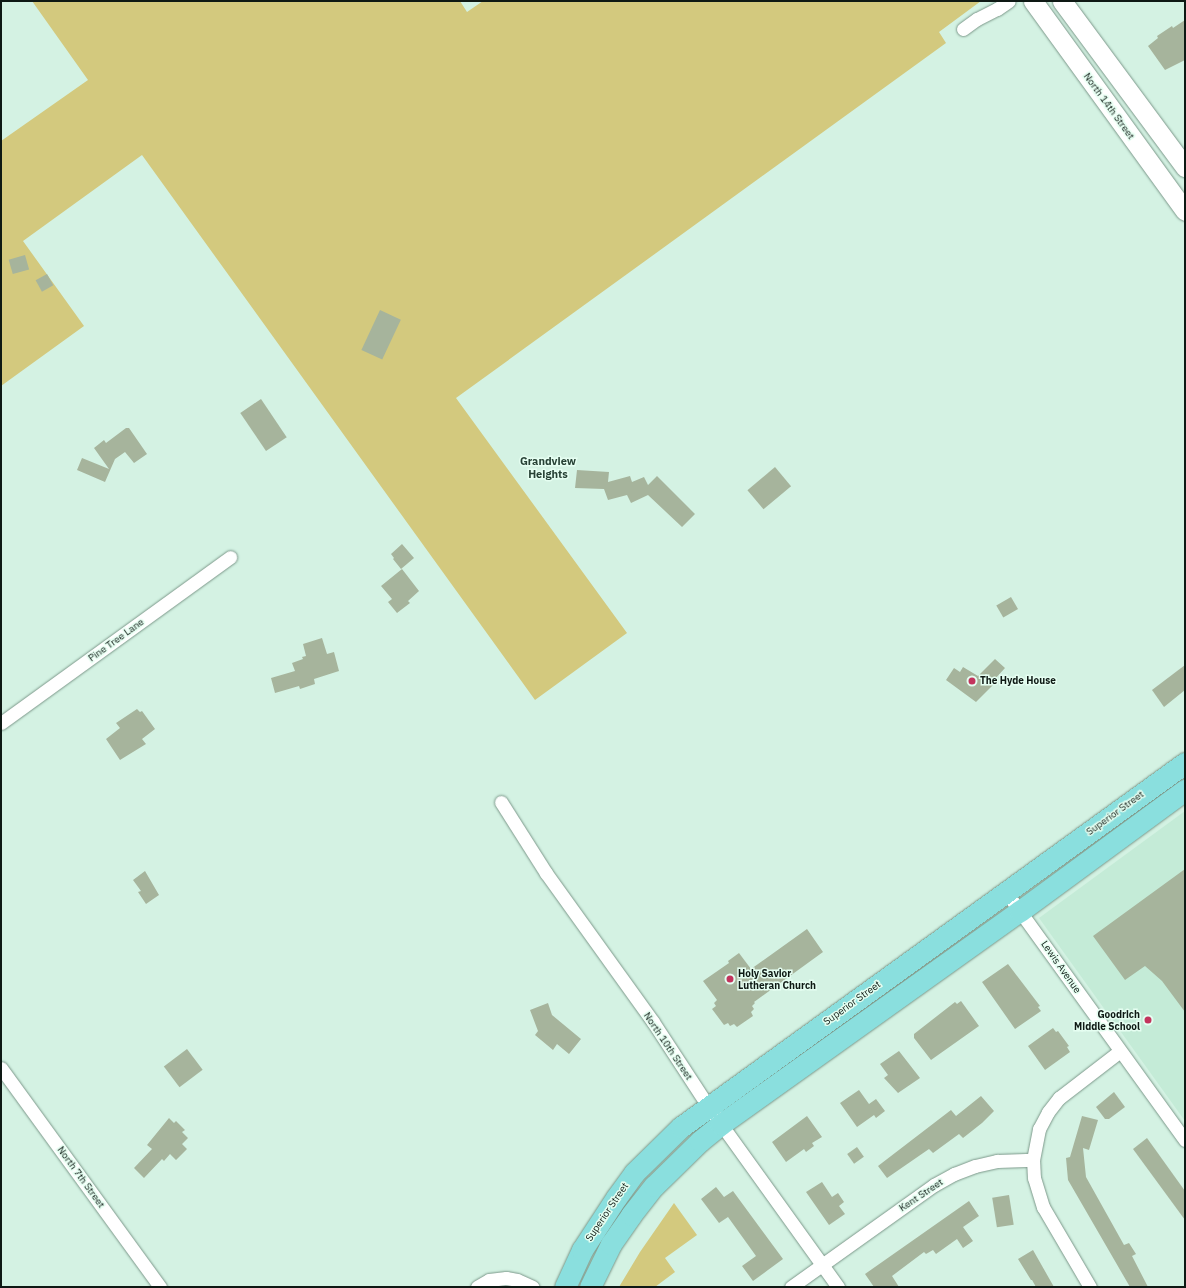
<!DOCTYPE html>
<style>
body{margin:0}
#map{position:relative;width:1186px;height:1288px;overflow:hidden;background:#d4f2e3;font-family:"IBM Plex Sans",sans-serif}
div>[style]{position:absolute}
.built>*{inset:0;background:#c4ebd7}
.green>*{inset:0;background:#d3c97e}
.building>*{inset:0;background:#a6b49c;transform-origin:0 0}
.roads{filter:drop-shadow(0 0 1px #7c988a) drop-shadow(0 0 1px #7c988a)}
.minor>*{height:13px;margin:-6.5px;padding:0 6.5px;transform-origin:6.5px;border-radius:6.5px;background:#fff}
.secondary>*{height:19px;margin:-9.5px;padding:0 9.5px;transform-origin:9.5px;border-radius:9.5px;background:#fff}
.primary>*{height:21px;margin:-10.5px;padding:0 10.5px;transform-origin:10.5px;border-radius:10.5px;background:#8adfde}
.dots>*{width:11px;height:11px;translate:-50% -50%;box-sizing:border-box;border:2px solid #e5fef1;border-radius:50%}
span{translate:-50% -50%;white-space:nowrap;text-align:center;line-height:1.15;-webkit-text-stroke:3px #e5fef1;paint-order:stroke}
.street-label{font-size:10px;color:#0e1914}
.poi-label{font-size:10px;color:#0e1914;font-weight:700}
.left{translate:0 -50%;text-align:left}
.right{translate:-100% -50%;text-align:right}
.neighbourhood-label{font-size:11px;color:#274135;font-weight:700}
.frame{position:absolute;inset:0;border:2px solid #0e1914;pointer-events:none}
</style>
<div id="map">
<div class="built">
<i style="clip-path:polygon(1185px 811px,1185px 1121px,1039px 918px)"></i>
</div>
<div class="green">
<i style="clip-path:polygon(32px 1px,460px 1px,467px 12px,483px 1px,981px 1px,939px 32px,946px 43px,456px 398px,627px 633px,535px 700px,142px 155px,23px 241px,84px 326px,1px 386px,1px 141px,88px 80px)"></i>
<i style="clip-path:polygon(674px 1203px,697px 1235px,665px 1258px,675px 1272px,655px 1287px,619px 1287px,640px 1252px)"></i>
</div>
<div class="building">
<i style="clip-path:polygon(1185px 20px,1185px 60px,1165px 70px,1148px 46px,1158px 38px,1157px 36px,1172px 26px,1173px 28px)"></i>
<i style="left:25px;top:255px;width:15px;height:17px;rotate:74deg"></i>
<i style="left:47px;top:274px;width:13px;height:13px;rotate:61deg"></i>
<i style="left:380px;top:310px;width:23px;height:44px;rotate:25deg"></i>
<i style="left:261px;top:399px;width:46px;height:25px;rotate:56deg"></i>
<i style="clip-path:polygon(126px 428px,129px 428px,147px 454px,134px 463px,125px 452px,115px 459px,105px 482px,77px 470px,82px 458px,109px 469px,94px 448px,104px 440px,106px 443px)"></i>
<i style="left:775px;top:467px;width:25px;height:36px;rotate:50deg"></i>
<i style="clip-path:polygon(577px 470px,609px 472px,608px 482px,630px 476px,632px 482px,644px 477px,648px 485px,657px 476px,695px 514px,682px 527px,648px 495px,631px 503px,627px 495px,608px 500px,604px 489px,575px 488px)"></i>
<i style="clip-path:polygon(402px 544px,414px 558px,401px 569px,393px 559px,394px 558px,391px 554px)"></i>
<i style="clip-path:polygon(402px 569px,419px 591px,408px 601px,410px 603px,397px 613px,388px 602px,392px 599px,381px 586px)"></i>
<i style="left:1011px;top:597px;width:14px;height:17px;rotate:60deg"></i>
<i style="clip-path:polygon(322px 638px,327px 654px,334px 652px,339px 671px,314px 679px,315px 684px,300px 689px,299px 686px,275px 693px,271px 678px,295px 671px,292px 663px,303px 659px,302px 657px,306px 656px,303px 644px)"></i>
<i style="clip-path:polygon(995px 659px,1005px 668px,994px 680px,996px 682px,976px 702px,946px 680px,954px 668px,960px 672px,963px 667px,978px 676px)"></i>
<i style="clip-path:polygon(1185px 665px,1185px 690px,1164px 707px,1152px 690px)"></i>
<i style="clip-path:polygon(137px 709px,140px 712px,142px 711px,155px 729px,142px 739px,146px 744px,120px 760px,106px 739px,120px 728px,116px 723px)"></i>
<i style="clip-path:polygon(1185px 869px,1185px 1012px,1162px 981px,1145px 966px,1125px 980px,1093px 936px)"></i>
<i style="clip-path:polygon(145px 871px,159px 895px,146px 904px,138px 892px,141px 891px,133px 880px)"></i>
<i style="clip-path:polygon(807px 929px,823px 952px,754px 1002px,755px 1003px,752px 1006px,754px 1009px,751px 1012px,753px 1016px,737px 1027px,734px 1024px,730px 1026px,728px 1023px,724px 1025px,712px 1009px,716px 1006px,714px 1003px,717px 1000px,703px 981px,729px 963px,728px 961px,739px 953px,751px 969px)"></i>
<i style="clip-path:polygon(1008px 964px,1040px 1006px,1038px 1007px,1041px 1011px,1015px 1029px,982px 982px)"></i>
<i style="clip-path:polygon(961px 1001px,979px 1026px,931px 1060px,914px 1038px,914px 1034px,955px 1002px,957px 1004px)"></i>
<i style="clip-path:polygon(548px 1003px,552px 1015px,581px 1039px,569px 1054px,557px 1044px,553px 1050px,535px 1035px,538px 1031px,530px 1010px)"></i>
<i style="clip-path:polygon(1053px 1028px,1056px 1032px,1058px 1031px,1069px 1046px,1067px 1047px,1070px 1052px,1045px 1070px,1028px 1046px)"></i>
<i style="left:187px;top:1049px;width:26px;height:29px;rotate:53deg"></i>
<i style="clip-path:polygon(899px 1051px,920px 1078px,898px 1093px,884px 1078px,888px 1075px,880px 1064px)"></i>
<i style="clip-path:polygon(859px 1090px,869px 1104px,876px 1099px,885px 1111px,876px 1118px,874px 1115px,857px 1127px,840px 1103px)"></i>
<i style="clip-path:polygon(1114px 1092px,1125px 1107px,1109px 1119px,1105px 1119px,1096px 1107px)"></i>
<i style="clip-path:polygon(981px 1096px,994px 1111px,982px 1123px,963px 1138px,959px 1134px,933px 1153px,929px 1149px,887px 1178px,878px 1166px,951px 1110px,956px 1116px)"></i>
<i style="clip-path:polygon(807px 1116px,822px 1137px,812px 1143px,814px 1146px,806px 1152px,804px 1149px,786px 1162px,772px 1142px)"></i>
<i style="clip-path:polygon(1082px 1116px,1098px 1120px,1089px 1150px,1083px 1148px,1086px 1177px,1124px 1245px,1129px 1243px,1136px 1254px,1132px 1256px,1148px 1287px,1130px 1287px,1068px 1180px,1066px 1158px,1070px 1157px)"></i>
<i style="clip-path:polygon(169px 1118px,174px 1123px,176px 1121px,185px 1130px,182px 1132px,188px 1138px,182px 1144px,187px 1149px,176px 1160px,170px 1154px,164px 1161px,162px 1159px,144px 1178px,134px 1168px,152px 1149px,147px 1145px)"></i>
<i style="clip-path:polygon(1147px 1138px,1185px 1191px,1185px 1220px,1133px 1149px)"></i>
<i style="left:857px;top:1147px;width:12px;height:12px;rotate:55deg"></i>
<i style="clip-path:polygon(822px 1182px,832px 1197px,838px 1193px,844px 1202px,839px 1206px,845px 1214px,829px 1225px,806px 1192px)"></i>
<i style="clip-path:polygon(716px 1187px,724px 1197px,733px 1191px,783px 1259px,753px 1281px,742px 1266px,756px 1256px,728px 1217px,719px 1223px,701px 1199px)"></i>
<i style="left:1009px;top:1195px;width:30px;height:17px;rotate:81deg"></i>
<i style="clip-path:polygon(969px 1201px,979px 1216px,963px 1227px,973px 1241px,963px 1248px,957px 1239px,936px 1254px,933px 1250px,926px 1254px,924px 1252px,892px 1276px,899px 1287px,874px 1287px,865px 1274px)"></i>
<i style="clip-path:polygon(1033px 1250px,1054px 1287px,1036px 1287px,1032px 1280px,1031px 1280px,1018px 1259px)"></i>
</div>
<div class="roads">
<div class="minor">
<i style="left:963px;top:29px;width:17px;rotate:-36deg"></i>
<i style="left:977px;top:19px;width:22px;rotate:-27deg"></i>
<i style="left:997px;top:9px;width:14px;rotate:-34deg"></i>
<i style="left:1px;top:723px;width:283px;rotate:-35.9deg"></i>
<i style="left:501px;top:802px;width:84px;rotate:57.6deg"></i>
<i style="left:546px;top:873px;width:183px;rotate:54.3deg"></i>
<i style="left:653px;top:1022px;width:100px;rotate:56.8deg"></i>
<i style="left:708px;top:1106px;width:223px;rotate:54.3deg"></i>
<i style="left:1006px;top:892px;width:306px;rotate:54.2deg"></i>
<i style="left:1px;top:1068px;width:271px;rotate:54deg"></i>
<i style="left:477px;top:1287px;width:14px;rotate:-30deg"></i>
<i style="left:489px;top:1280px;width:17px;rotate:-7deg"></i>
<i style="left:506px;top:1278px;width:11px;rotate:10deg"></i>
<i style="left:517px;top:1280px;width:17px;rotate:24deg"></i>
<i style="left:791px;top:1287px;width:176px;rotate:-35.5deg"></i>
<i style="left:934px;top:1185px;width:23px;rotate:-29deg"></i>
<i style="left:954px;top:1174px;width:22px;rotate:-21deg"></i>
<i style="left:975px;top:1166px;width:23px;rotate:-13deg"></i>
<i style="left:997px;top:1161px;width:36px;rotate:-2deg"></i>
<i style="left:1090px;top:1287px;width:93px;rotate:-120.4deg"></i>
<i style="left:1043px;top:1207px;width:30px;rotate:-107deg"></i>
<i style="left:1034px;top:1178px;width:18px;rotate:-93deg"></i>
<i style="left:1033px;top:1160px;width:32px;rotate:-79deg"></i>
<i style="left:1039px;top:1129px;width:19px;rotate:-62deg"></i>
<i style="left:1048px;top:1112px;width:18px;rotate:-52deg"></i>
<i style="left:1059px;top:1098px;width:77px;rotate:-37.6deg"></i>
</div>
<div class="secondary">
<i style="left:1033px;top:1px;width:259px;rotate:54.1deg"></i>
<i style="left:1062px;top:1px;width:207px;rotate:53.5deg"></i>
</div>
<div class="primary">
<i style="left:565px;top:1287px;width:41px;rotate:-65.3deg"></i>
<i style="left:582px;top:1250px;width:62px;rotate:-56.8deg"></i>
<i style="left:616px;top:1198px;width:31px;rotate:-54deg"></i>
<i style="left:634px;top:1173px;width:66px;rotate:-44.4deg"></i>
<i style="left:681px;top:1127px;width:622px;rotate:-35.84deg"></i>
<i style="left:590px;top:1287px;width:48px;rotate:-64deg"></i>
<i style="left:611px;top:1244px;width:35px;rotate:-55deg"></i>
<i style="left:631px;top:1215px;width:37px;rotate:-52deg"></i>
<i style="left:654px;top:1186px;width:64px;rotate:-44.4deg"></i>
<i style="left:700px;top:1141px;width:27px;rotate:-39deg"></i>
<i style="left:721px;top:1124px;width:367px;rotate:-35.5deg"></i>
<i style="left:1020px;top:911px;width:205px;rotate:-36.3deg"></i>
</div>
</div>
<div class="dots">
<i style="left:972px;top:681px;background:#c3345d"></i>
<i style="left:730px;top:979px;background:#c3345d"></i>
<i style="left:1148px;top:1020px;background:#c3345d"></i>
</div>
<div class="street-label">
<span style="left:1109px;top:106px;rotate:54deg">North 14th Street</span>
<span style="left:116px;top:640px;rotate:-36deg">Pine Tree Lane</span>
<span style="left:1115px;top:813px;rotate:-36deg">Superior Street</span>
<span style="left:1061px;top:967px;rotate:55deg">Lewis Avenue</span>
<span style="left:852px;top:1003px;rotate:-36deg">Superior Street</span>
<span style="left:668px;top:1046px;rotate:56deg">North 10th Street</span>
<span style="left:81px;top:1177px;rotate:54deg">North 7th Street</span>
<span style="left:921px;top:1195px;rotate:-34deg">Kent Street</span>
<span style="left:607px;top:1212px;rotate:-56deg">Superior Street</span>
</div>
<div class="poi-label">
<span class="left" style="left:980px;top:681px">The Hyde House</span>
<span class="left" style="left:738px;top:979px">Holy Savior<br>Lutheran Church</span>
<span class="right" style="left:1140px;top:1020px">Goodrich<br>Middle School</span>
</div>
<div class="neighbourhood-label">
<span style="left:548px;top:468px">Grandview<br>Heights</span>
</div>
<div class="frame"></div>
</div>
